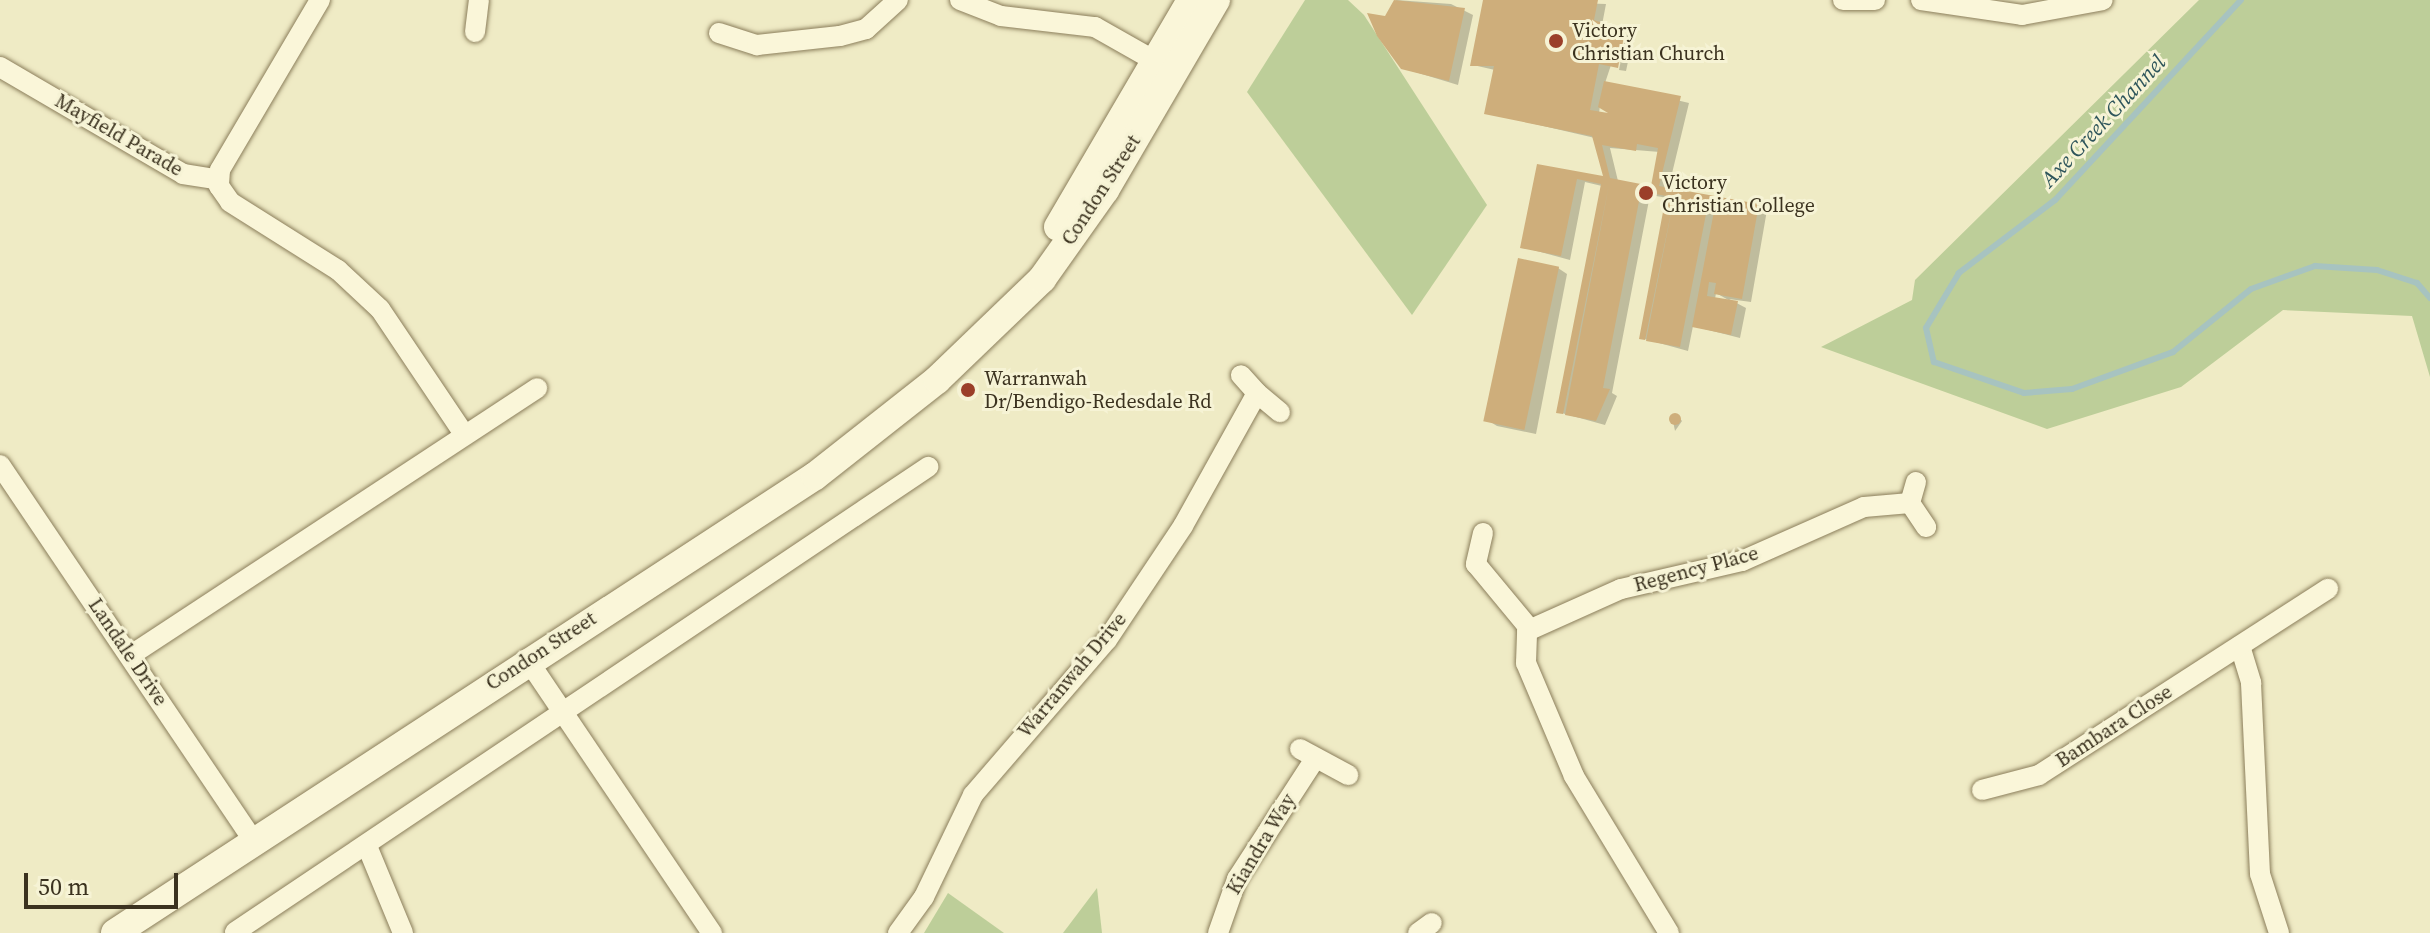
<!DOCTYPE html>
<style>
body{margin:0}
#map{position:relative;width:2430px;height:933px;overflow:hidden;background:#efebc5;font-family:"Source Serif 4",serif}
div>[style]{position:absolute}
.green>*{inset:0;background:#bdce99}
.shadow>*{inset:0;background:#0003}
.stream>*{height:6px;margin:-3px;padding:0 3px;transform-origin:3px;border-radius:3px;background:#a7c3c0}
.building>*{inset:0;background:#ceae7b;transform-origin:0 0}
.round{border-radius:50%}
.roads{filter:drop-shadow(0 0 2px #8b7e5b) drop-shadow(0 0 2px #8b7e5b)}
.street>*{height:20px;margin:-10px;padding:0 10px;transform-origin:10px;border-radius:10px;background:#faf6d9}
.secondary>*{height:28px;margin:-14px;padding:0 14px;transform-origin:14px;border-radius:14px;background:#faf6d9}
.dots>*{width:22px;height:22px;translate:-50% -50%;box-sizing:border-box;border:4px solid #f6f3d5;border-radius:50%}
span{translate:-50% -50%;white-space:nowrap;text-align:center;line-height:1.15;-webkit-text-stroke:6px #f6f3d5;paint-order:stroke}
.poi-label{font-size:20px;color:#3b321f}
.left{translate:0 -50%;text-align:left}
.street-label{font-size:20px;color:#3b321f}
.water-label{font-size:22px;color:#2e555b;font-style:italic}
.scale{position:absolute;left:24px;top:873px;width:154px;height:36px;box-sizing:border-box;border:4px solid #3b321f;border-top:0;padding-left:10px;font-size:24px;line-height:28px;white-space:nowrap;color:#3b321f;-webkit-text-stroke:6px #f6f3d5;paint-order:stroke}
</style>
<div id="map">
<div class="green">
<i style="clip-path:polygon(1305px 0,1348px 0,1364px 15px,1487px 205px,1412px 315px,1247px 92px)"></i>
<i style="clip-path:polygon(2199px 0,2430px 0,2430px 377px,2412px 316px,2283px 310px,2181px 387px,2047px 429px,1821px 347px,1912px 300px,1915px 280px)"></i>
<i style="clip-path:polygon(1097px 888px,1102px 933px,1063px 933px)"></i>
<i style="clip-path:polygon(948px 893px,1004px 933px,924px 933px)"></i>
</div>
<div class="shadow">
<i style="clip-path:polygon(1396px 0,1451px 4px,1473px 15px,1458px 85px,1402px 68px,1386px 18px)"></i>
<i style="clip-path:polygon(evenodd,1485px 0,1606px 4px,1602px 25px,1622px 32px,1605px 83px,1689px 103px,1668px 190px,1767px 210px,1751px 302px,1729px 299px,1746px 308px,1740px 338px,1693px 326px,1688px 351px,1641px 338px,1668px 198px,1650px 195px,1612px 393px,1617px 396px,1605px 425px,1558px 412px,1602px 186px,1585px 182px,1570px 260px,1522px 247px,1538px 166px,1606px 179px,1595px 138px,1487px 113px,1495px 70px,1473px 65px,1485px 0,1600px 106px,1618px 117px,1599px 113px,1600px 106px,1485px 0,1610px 148px,1660px 152px,1652px 188px,1618px 181px,1610px 148px,1485px 0,1716px 293px,1732px 302px,1715px 299px,1716px 293px)"></i>
<i style="clip-path:polygon(1626px 34px,1633px 38px,1626px 71px,1619px 70px)"></i>
<i style="clip-path:polygon(1558px 268px,1567px 274px,1536px 434px,1497px 426px,1489px 421px)"></i>
<i style="clip-path:polygon(1676px 414px,1682px 421px,1675px 431px,1672px 416px)"></i>
</div>
<div class="stream">
<i style="left:2241px;top:0;width:273px;rotate:132.9deg"></i>
<i style="left:2055px;top:200px;width:121px;rotate:142.8deg"></i>
<i style="left:1959px;top:273px;width:64px;rotate:121deg"></i>
<i style="left:1926px;top:328px;width:35px;rotate:77deg"></i>
<i style="left:1934px;top:362px;width:95px;rotate:19deg"></i>
<i style="left:2024px;top:393px;width:48px;rotate:-4.8deg"></i>
<i style="left:2072px;top:389px;width:108px;rotate:-20.1deg"></i>
<i style="left:2173px;top:352px;width:100px;rotate:-38.9deg"></i>
<i style="left:2251px;top:289px;width:68px;rotate:-19.8deg"></i>
<i style="left:2315px;top:266px;width:62px;rotate:3.7deg"></i>
<i style="left:2377px;top:270px;width:42px;rotate:18deg"></i>
<i style="left:2417px;top:283px;width:20px;rotate:49deg"></i>
</div>
<div class="building">
<i style="clip-path:polygon(1394px 0,1465px 8px,1449px 81px,1401px 69px,1377px 36px,1367px 13px,1385px 16px)"></i>
<i style="clip-path:polygon(evenodd,1483px 0,1598px 0,1594px 20px,1625px 31px,1618px 68px,1599px 64px,1590px 110px,1608px 113px,1598px 107px,1604px 81px,1681px 96px,1659px 186px,1759px 204px,1742px 299px,1714px 294px,1716px 283px,1709px 282px,1707px 296px,1738px 301px,1731px 335px,1692px 327px,1715px 206px,1708px 204px,1680px 347px,1646px 341px,1674px 198px,1645px 340px,1639px 339px,1666px 196px,1641px 191px,1603px 388px,1610px 389px,1596px 421px,1565px 415px,1609px 185px,1563px 414px,1556px 413px,1601px 184px,1577px 179px,1561px 256px,1520px 248px,1537px 164px,1603px 176px,1592px 136px,1484px 114px,1494px 66px,1470px 66px,1483px 0,1637px 144px,1658px 148px,1651px 186px,1610px 178px,1602px 145px,1636px 151px,1637px 144px)"></i>
<i style="left:1518px;top:258px;width:42px;height:167px;rotate:12deg"></i>
<i class="round" style="left:1669px;top:413px;width:12px;height:12px"></i>
</div>
<div class="roads">
<div class="street">
<i style="left:320px;top:0;width:197px;rotate:120.5deg"></i>
<i style="left:220px;top:170px;width:16px;rotate:94deg"></i>
<i style="left:219px;top:186px;width:19px;rotate:55deg"></i>
<i style="left:230px;top:202px;width:128px;rotate:32.2deg"></i>
<i style="left:338px;top:270px;width:57px;rotate:42.9deg"></i>
<i style="left:380px;top:309px;width:151px;rotate:56.1deg"></i>
<i style="left:960px;top:0;width:44px;rotate:21.3deg"></i>
<i style="left:1001px;top:16px;width:95px;rotate:6.7deg"></i>
<i style="left:1095px;top:27px;width:69px;rotate:29.5deg"></i>
<i style="left:1843px;top:0;width:32px"></i>
<i style="left:1921px;top:0;width:102px;rotate:8.4deg"></i>
<i style="left:2022px;top:15px;width:82px;rotate:-10.5deg"></i>
<i style="left:475px;top:32px;width:32px;rotate:-83deg"></i>
<i style="left:719px;top:33px;width:40px;rotate:18deg"></i>
<i style="left:757px;top:45px;width:83px;rotate:-6.2deg"></i>
<i style="left:840px;top:36px;width:27px;rotate:-15deg"></i>
<i style="left:866px;top:29px;width:43px;rotate:-42.2deg"></i>
<i style="left:0;top:67px;width:212px;rotate:30.3deg"></i>
<i style="left:183px;top:174px;width:36px;rotate:9deg"></i>
<i style="left:1257px;top:393px;width:30px;rotate:40deg"></i>
<i style="left:0;top:465px;width:455px;rotate:56deg"></i>
<i style="left:1916px;top:482px;width:22px;rotate:106deg"></i>
<i style="left:1910px;top:503px;width:29px;rotate:56deg"></i>
<i style="left:1483px;top:533px;width:32px;rotate:103deg"></i>
<i style="left:1476px;top:564px;width:83px;rotate:50.4deg"></i>
<i style="left:2240px;top:646px;width:39px;rotate:73deg"></i>
<i style="left:2251px;top:683px;width:191px;rotate:87.3deg"></i>
<i style="left:2260px;top:874px;width:62px;rotate:72.1deg"></i>
<i style="left:131px;top:655px;width:486px;rotate:-33.3deg"></i>
<i style="left:527px;top:659px;width:331px;rotate:56deg"></i>
<i style="left:1300px;top:749px;width:55px;rotate:28.4deg"></i>
<i style="left:1982px;top:790px;width:59px;rotate:-14.7deg"></i>
<i style="left:2039px;top:775px;width:344px;rotate:-32.8deg"></i>
<i style="left:367px;top:846px;width:94px;rotate:67.5deg"></i>
<i style="left:235px;top:932px;width:835px;rotate:-33.86deg"></i>
<i style="left:898px;top:933px;width:44px;rotate:-54.2deg"></i>
<i style="left:924px;top:897px;width:113px;rotate:-64.3deg"></i>
<i style="left:973px;top:795px;width:205px;rotate:-49.2deg"></i>
<i style="left:1107px;top:640px;width:137px;rotate:-56.3deg"></i>
<i style="left:1183px;top:526px;width:152px;rotate:-60.9deg"></i>
<i style="left:1257px;top:393px;width:24px;rotate:-132deg"></i>
<i style="left:1218px;top:933px;width:57px;rotate:-70.6deg"></i>
<i style="left:1237px;top:879px;width:143px;rotate:-57deg"></i>
<i style="left:1418px;top:933px;width:17px;rotate:-36deg"></i>
<i style="left:1669px;top:933px;width:184px;rotate:-121.2deg"></i>
<i style="left:1574px;top:776px;width:123px;rotate:-113deg"></i>
<i style="left:1526px;top:663px;width:32px;rotate:-88deg"></i>
<i style="left:1527px;top:631px;width:103px;rotate:-24.1deg"></i>
<i style="left:1621px;top:589px;width:124px;rotate:-13deg"></i>
<i style="left:1742px;top:561px;width:133px;rotate:-23.9deg"></i>
<i style="left:1864px;top:507px;width:46px;rotate:-5deg"></i>
</div>
<div class="secondary">
<i style="left:1058px;top:227px;width:263px;rotate:-59.6deg"></i>
<i style="left:115px;top:933px;width:836px;rotate:-33.14deg"></i>
<i style="left:815px;top:476px;width:155px;rotate:-38.2deg"></i>
<i style="left:937px;top:380px;width:146px;rotate:-43.9deg"></i>
<i style="left:1042px;top:279px;width:109px;rotate:-54.7deg"></i>
<i style="left:1105px;top:190px;width:220px;rotate:-59.7deg"></i>
</div>
</div>
<div class="dots">
<i style="left:1556px;top:41px;background:#9b3f29"></i>
<i style="left:1646px;top:193px;background:#9b3f29"></i>
<i style="left:968px;top:390px;background:#9b3f29"></i>
</div>
<div class="poi-label">
<span class="left" style="left:1572px;top:42px">Victory<br>Christian Church</span>
<span class="left" style="left:1662px;top:194px">Victory<br>Christian College</span>
<span class="left" style="left:984px;top:390px">Warranwah<br>Dr/Bendigo-Redesdale Rd</span>
</div>
<div class="street-label">
<span style="left:119px;top:135px;rotate:30deg">Mayfield Parade</span>
<span style="left:1101px;top:190px;rotate:-57deg">Condon Street</span>
<span style="left:1696px;top:569px;rotate:-15deg">Regency Place</span>
<span style="left:541px;top:651px;rotate:-33deg">Condon Street</span>
<span style="left:128px;top:652px;rotate:56deg">Landale Drive</span>
<span style="left:1072px;top:675px;rotate:-50deg">Warranwah Drive</span>
<span style="left:2114px;top:726px;rotate:-33deg">Bambara Close</span>
<span style="left:1261px;top:844px;rotate:-59deg">Kiandra Way</span>
</div>
<div class="water-label">
<span style="left:2103px;top:121px;rotate:-47deg">Axe Creek Channel</span>
</div>
<div class="scale">50 m</div>
</div>
